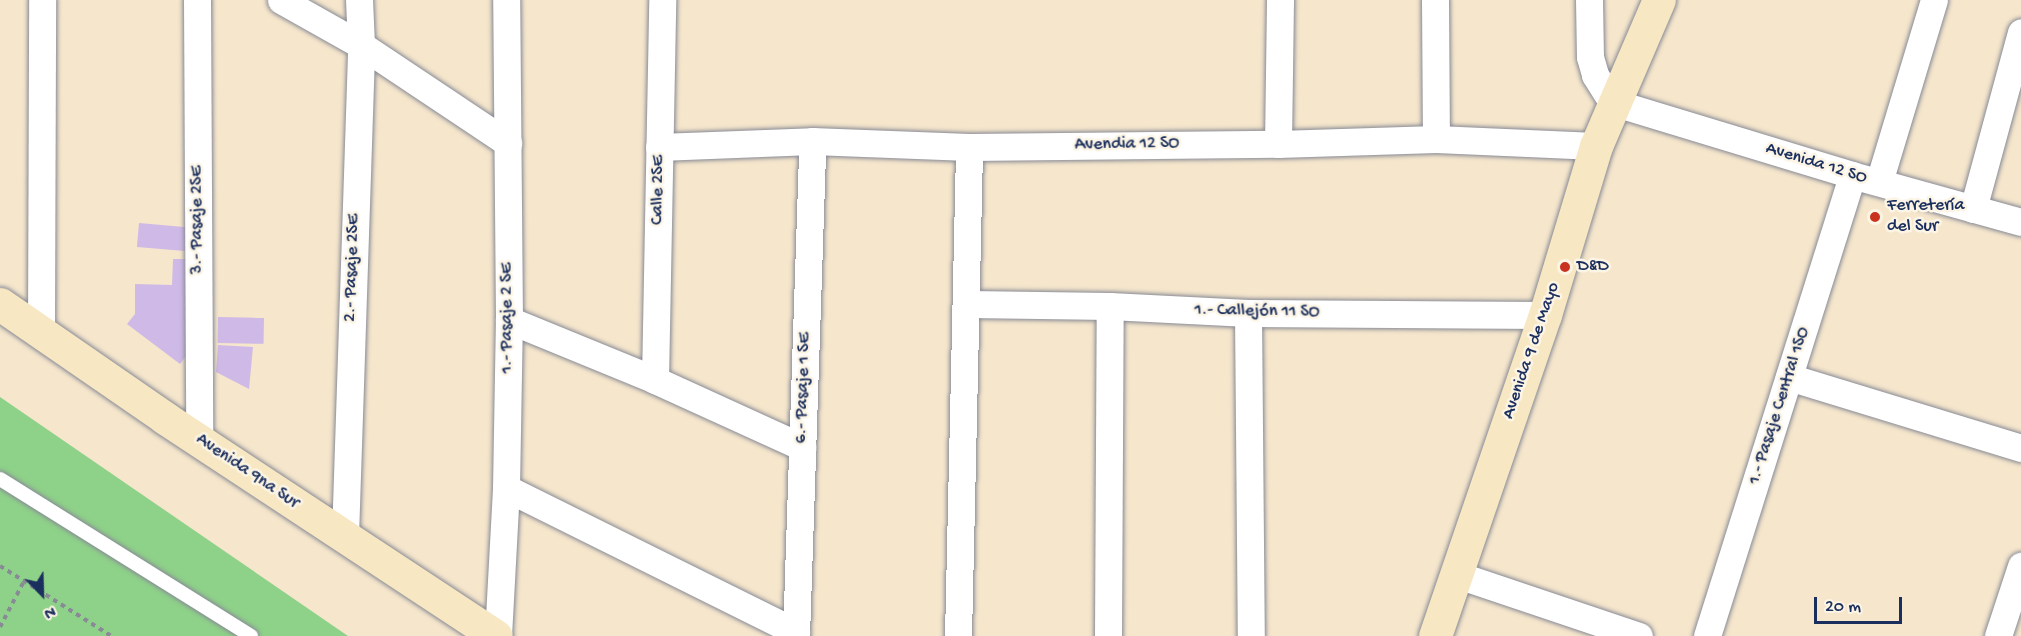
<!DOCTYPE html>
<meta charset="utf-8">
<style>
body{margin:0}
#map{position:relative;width:2021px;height:636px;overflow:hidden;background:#f5e6cc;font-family:"Gochi Hand",sans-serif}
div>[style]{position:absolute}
.green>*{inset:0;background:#8ed189}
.building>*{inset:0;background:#cfb9e7;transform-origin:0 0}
.path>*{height:4px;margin-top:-2px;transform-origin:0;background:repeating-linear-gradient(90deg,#888a95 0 4.5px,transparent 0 9px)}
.roads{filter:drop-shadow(0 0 2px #888a95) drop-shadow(0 0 2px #888a95)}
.lane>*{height:14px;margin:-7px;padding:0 7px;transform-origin:7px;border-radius:7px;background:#fff}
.street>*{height:27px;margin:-13.5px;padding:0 13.5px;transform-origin:13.5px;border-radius:13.5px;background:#fff}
.secondary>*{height:33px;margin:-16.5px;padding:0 16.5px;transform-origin:16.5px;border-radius:16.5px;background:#f7e8c3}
.dots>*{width:16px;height:16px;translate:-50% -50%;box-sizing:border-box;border:3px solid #fcf5e5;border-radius:50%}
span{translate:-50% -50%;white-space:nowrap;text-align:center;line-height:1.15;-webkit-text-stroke:5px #fcf5e5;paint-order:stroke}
.street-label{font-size:18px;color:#1b2f5e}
.poi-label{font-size:18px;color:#1b2f5e}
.left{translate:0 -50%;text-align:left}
.north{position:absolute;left:12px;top:564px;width:60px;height:60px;-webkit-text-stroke:4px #fcf5e5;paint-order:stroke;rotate:157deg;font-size:16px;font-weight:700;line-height:24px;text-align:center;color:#1b2f5e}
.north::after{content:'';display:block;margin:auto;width:21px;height:27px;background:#1b2f5e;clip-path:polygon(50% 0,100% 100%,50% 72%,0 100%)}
.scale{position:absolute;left:1814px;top:597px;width:88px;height:27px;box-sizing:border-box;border:3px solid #1b2f5e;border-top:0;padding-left:8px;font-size:18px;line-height:21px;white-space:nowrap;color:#1b2f5e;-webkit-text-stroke:4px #fcf5e5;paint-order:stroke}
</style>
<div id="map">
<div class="green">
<i style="clip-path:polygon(0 397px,348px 636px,0 636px)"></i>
</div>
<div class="building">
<i style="left:139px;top:223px;width:48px;height:24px;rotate:5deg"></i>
<i style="clip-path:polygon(173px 259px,192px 259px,190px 351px,180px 364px,127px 324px,135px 314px,135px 284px,172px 285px)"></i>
<i style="left:218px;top:317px;width:46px;height:26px;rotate:1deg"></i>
<i style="clip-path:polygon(218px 345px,253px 347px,249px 389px,216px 372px)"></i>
</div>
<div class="path">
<i style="left:0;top:566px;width:131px;rotate:32.2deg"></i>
<i style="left:0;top:627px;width:52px;rotate:-62.4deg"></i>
</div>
<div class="roads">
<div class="lane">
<i style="left:0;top:479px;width:296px;rotate:32deg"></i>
</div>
<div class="street">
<i style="left:197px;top:0;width:440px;rotate:89.7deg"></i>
<i style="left:281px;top:0;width:92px;rotate:29.4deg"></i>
<i style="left:361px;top:45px;width:177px;rotate:33.7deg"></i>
<i style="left:1435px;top:0;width:139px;rotate:89.6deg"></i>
<i style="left:1589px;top:0;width:57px;rotate:89deg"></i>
<i style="left:1590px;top:57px;width:19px;rotate:74deg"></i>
<i style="left:1595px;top:75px;width:32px;rotate:58deg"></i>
<i style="left:1612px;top:102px;width:251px;rotate:16.9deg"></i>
<i style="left:1852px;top:175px;width:175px;rotate:15.5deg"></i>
<i style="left:1278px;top:144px;width:144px;rotate:-89.2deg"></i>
<i style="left:659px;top:147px;width:153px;rotate:-2.2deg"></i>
<i style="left:812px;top:141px;width:157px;rotate:2.2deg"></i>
<i style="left:969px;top:147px;width:309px;rotate:-0.6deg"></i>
<i style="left:1278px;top:144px;width:158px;rotate:-1.8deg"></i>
<i style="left:1436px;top:139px;width:160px;rotate:2.5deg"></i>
<i style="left:1879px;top:182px;width:190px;rotate:-73.2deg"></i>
<i style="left:1973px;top:209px;width:183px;rotate:-74.8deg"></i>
<i style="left:968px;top:304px;width:142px;rotate:0.8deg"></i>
<i style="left:1110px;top:306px;width:138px;rotate:2.9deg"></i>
<i style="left:1248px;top:313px;width:297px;rotate:0.4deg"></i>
<i style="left:1248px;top:313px;width:323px;rotate:89.5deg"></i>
<i style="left:509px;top:320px;width:158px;rotate:22.3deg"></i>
<i style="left:655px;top:380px;width:162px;rotate:24.5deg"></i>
<i style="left:41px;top:333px;width:333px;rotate:-89.8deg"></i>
<i style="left:1789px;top:377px;width:243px;rotate:17deg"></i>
<i style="left:655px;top:380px;width:380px;rotate:-88.9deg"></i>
<i style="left:506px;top:488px;width:324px;rotate:26.4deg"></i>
<i style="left:345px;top:536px;width:491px;rotate:-88.1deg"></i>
<i style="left:361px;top:45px;width:45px;rotate:-92.5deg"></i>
<i style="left:1455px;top:574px;width:194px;rotate:18.6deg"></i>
<i style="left:498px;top:636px;width:148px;rotate:-86.9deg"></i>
<i style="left:506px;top:488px;width:168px;rotate:-89deg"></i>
<i style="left:509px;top:320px;width:320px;rotate:-90.5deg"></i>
<i style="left:796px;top:636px;width:495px;rotate:-88.1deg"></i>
<i style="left:958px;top:636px;width:489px;rotate:-88.7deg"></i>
<i style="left:1108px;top:636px;width:330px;rotate:-89.7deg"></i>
<i style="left:1707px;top:636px;width:483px;rotate:-72.5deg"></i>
<i style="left:1998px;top:636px;width:74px;rotate:-71.8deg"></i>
</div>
<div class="secondary">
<i style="left:0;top:304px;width:201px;rotate:34.6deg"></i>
<i style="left:165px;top:418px;width:396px;rotate:33.4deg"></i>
<i style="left:1435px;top:636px;width:339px;rotate:-71.1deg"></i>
<i style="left:1545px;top:315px;width:177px;rotate:-73.2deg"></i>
<i style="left:1596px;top:146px;width:159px;rotate:-66.7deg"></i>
</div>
</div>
<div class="dots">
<i style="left:1875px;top:217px;background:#c8321e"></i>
<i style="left:1565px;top:267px;background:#c8321e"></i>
</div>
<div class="street-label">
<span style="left:1127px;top:145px;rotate:-1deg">Avendia 12 SO</span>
<span style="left:1816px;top:164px;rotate:17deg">Avenida 12 SO</span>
<span style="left:659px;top:190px;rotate:-89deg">Calle 2SE</span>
<span style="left:198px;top:220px;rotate:-90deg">3.- Pasaje 2SE</span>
<span style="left:353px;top:268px;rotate:-88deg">2.- Pasaje 2SE</span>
<span style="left:1257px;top:312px;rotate:1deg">1.- Callejón 11 SO</span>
<span style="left:508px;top:318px;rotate:-90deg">1.- Pasaje 2 SE</span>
<span style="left:1532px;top:351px;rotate:-71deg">Avenida 9 de Mayo</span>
<span style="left:804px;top:388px;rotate:-88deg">6.- Pasaje 1 SE</span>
<span style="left:1780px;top:406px;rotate:-72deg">1.- Pasaje Central 1SO</span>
<span style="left:247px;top:472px;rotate:34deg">Avenida 9na Sur</span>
</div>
<div class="poi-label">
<span class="left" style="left:1887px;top:217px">Ferretería<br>del Sur</span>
<span class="left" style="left:1577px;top:267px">D&amp;D</span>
</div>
<div class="north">N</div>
<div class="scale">20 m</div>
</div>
